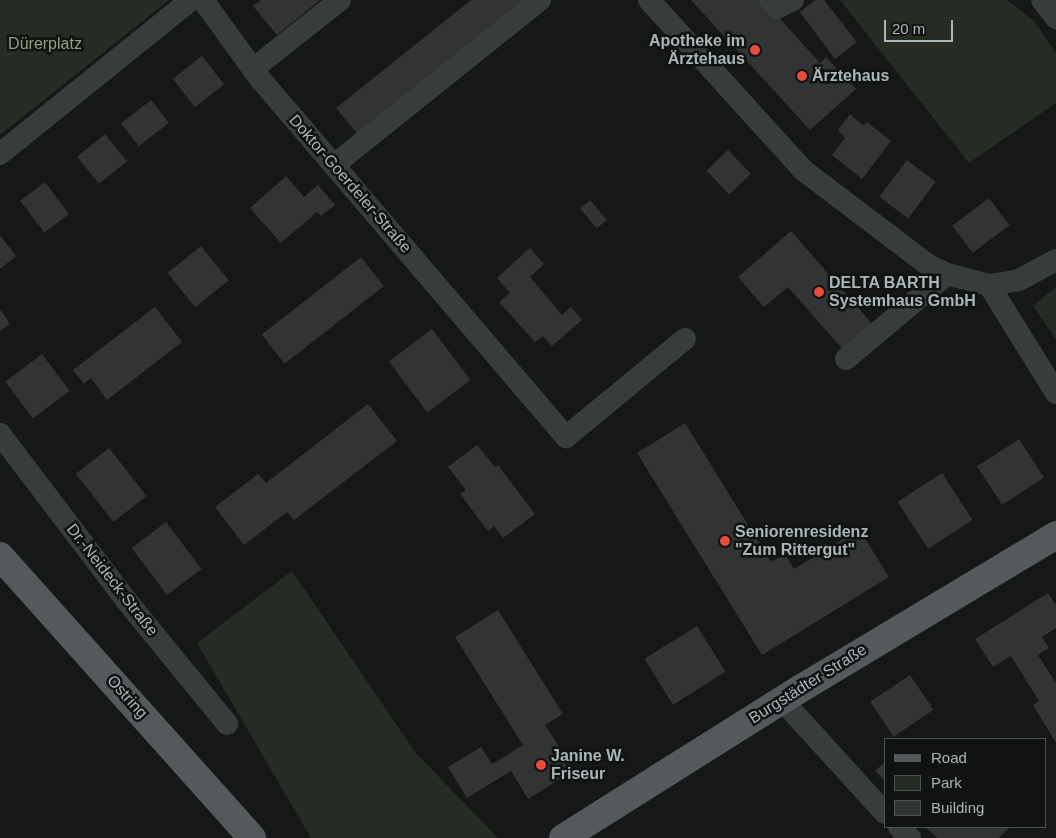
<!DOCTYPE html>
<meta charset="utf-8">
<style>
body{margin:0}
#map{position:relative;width:1056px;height:838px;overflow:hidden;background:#161818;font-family:Helvetica,sans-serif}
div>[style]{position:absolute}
.green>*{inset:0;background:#262b23}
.building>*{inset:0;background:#323334;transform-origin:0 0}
.minor>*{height:22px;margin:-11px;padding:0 11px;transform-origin:11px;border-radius:11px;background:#383c3d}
.major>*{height:28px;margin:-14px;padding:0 14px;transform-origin:14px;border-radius:14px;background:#545a5c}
.dots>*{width:14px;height:14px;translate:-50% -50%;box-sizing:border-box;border:2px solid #111313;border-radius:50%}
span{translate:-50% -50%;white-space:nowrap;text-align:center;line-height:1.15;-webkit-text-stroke:5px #111313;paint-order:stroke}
.poi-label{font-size:16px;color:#a9b6b8;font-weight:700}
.right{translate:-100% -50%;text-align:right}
.left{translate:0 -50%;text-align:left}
.park-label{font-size:16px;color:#92a281}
.street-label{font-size:16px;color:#a9b6b8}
.legend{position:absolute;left:884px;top:738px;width:162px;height:90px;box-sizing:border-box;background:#111313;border:1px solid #4e5455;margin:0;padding:6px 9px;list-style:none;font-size:15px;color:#a9b6b8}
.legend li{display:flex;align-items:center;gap:10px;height:25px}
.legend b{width:25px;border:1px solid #4e5455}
.scale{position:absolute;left:884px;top:20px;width:69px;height:22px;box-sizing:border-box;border:2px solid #a9b6b8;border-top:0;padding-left:6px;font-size:15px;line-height:18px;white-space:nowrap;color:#a9b6b8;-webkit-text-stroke:4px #111313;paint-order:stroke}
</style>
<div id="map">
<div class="green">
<i style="clip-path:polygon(0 0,169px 0,0 135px)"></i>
<i style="clip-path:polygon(840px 0,1007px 0,1034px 21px,1056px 53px,1056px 103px,969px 163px)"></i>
<i style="clip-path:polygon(1056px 287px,1056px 339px,1033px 306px)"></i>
<i style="clip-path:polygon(292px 571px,415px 752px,498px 838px,311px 838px,197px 643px)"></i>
</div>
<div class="building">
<i style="clip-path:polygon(261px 0,320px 0,277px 35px,253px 6px)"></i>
<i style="clip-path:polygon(471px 0,534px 0,360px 137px,336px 108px)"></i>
<i style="clip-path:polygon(691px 0,763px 0,820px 63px,826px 57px,856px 89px,810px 130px)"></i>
<i style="clip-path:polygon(815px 0,824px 0,857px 42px,835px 59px,800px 12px)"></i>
<i style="left:202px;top:56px;width:36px;height:37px;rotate:52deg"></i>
<i style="left:151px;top:100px;width:29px;height:38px;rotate:52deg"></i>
<i style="clip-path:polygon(850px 114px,864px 126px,867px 122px,891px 141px,862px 179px,832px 155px,845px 138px,838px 130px)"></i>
<i style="left:105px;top:134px;width:35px;height:36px;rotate:51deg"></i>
<i style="left:728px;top:150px;width:33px;height:30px;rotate:46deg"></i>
<i style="left:907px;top:160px;width:36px;height:46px;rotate:37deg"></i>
<i style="clip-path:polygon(286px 176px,304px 197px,318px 185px,335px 205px,321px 216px,317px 212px,281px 243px,250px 208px)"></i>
<i style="left:45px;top:182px;width:40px;height:31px;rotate:53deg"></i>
<i style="left:989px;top:198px;width:34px;height:46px;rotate:53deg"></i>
<i style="left:590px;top:200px;width:26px;height:13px;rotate:50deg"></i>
<i style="clip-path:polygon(791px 231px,873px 325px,844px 351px,788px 287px,764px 307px,738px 277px)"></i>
<i style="clip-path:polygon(0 235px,16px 256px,0 269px)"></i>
<i style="left:201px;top:246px;width:44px;height:43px;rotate:51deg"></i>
<i style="clip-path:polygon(530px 248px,544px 264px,530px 277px,562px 315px,571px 307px,582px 320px,552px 346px,543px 336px,535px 342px,499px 302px,510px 293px,497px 278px)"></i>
<i style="left:361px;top:257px;width:37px;height:126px;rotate:52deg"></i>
<i style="clip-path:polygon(155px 307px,182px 342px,107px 400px,91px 378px,84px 384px,73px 370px)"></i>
<i style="clip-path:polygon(0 309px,10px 324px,0 331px)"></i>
<i style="left:432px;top:329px;width:64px;height:54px;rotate:53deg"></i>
<i style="left:42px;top:354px;width:46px;height:46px;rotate:53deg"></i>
<i style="clip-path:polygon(368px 404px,397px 441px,294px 520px,287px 512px,244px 545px,215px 507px,258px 474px,266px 483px)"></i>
<i style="clip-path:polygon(685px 423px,771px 562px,785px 554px,794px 569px,859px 529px,889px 577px,762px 655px,637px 453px)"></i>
<i style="left:1019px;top:439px;width:46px;height:50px;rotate:57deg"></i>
<i style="clip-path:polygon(477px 445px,495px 467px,498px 465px,535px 514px,503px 538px,494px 526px,488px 531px,460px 494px,466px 490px,448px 467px)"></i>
<i style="left:109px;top:448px;width:61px;height:42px;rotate:52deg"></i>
<i style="left:942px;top:473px;width:56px;height:53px;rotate:57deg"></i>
<i style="left:166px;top:522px;width:59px;height:43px;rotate:53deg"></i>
<i style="clip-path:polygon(1048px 593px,1056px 605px,1056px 628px,1042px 637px,1049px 648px,1038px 655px,1056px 683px,1056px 743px,1033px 705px,1039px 701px,1011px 656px,993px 667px,975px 639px)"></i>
<i style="clip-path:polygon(498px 610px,563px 714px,545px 725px,574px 770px,528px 799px,511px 771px,467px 798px,448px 767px,481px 747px,492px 764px,523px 745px,455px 637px)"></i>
<i style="left:697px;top:626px;width:54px;height:62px;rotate:58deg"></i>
<i style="left:910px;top:675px;width:42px;height:48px;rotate:56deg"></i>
<i style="clip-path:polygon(885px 762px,885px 780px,875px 771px)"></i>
<i style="clip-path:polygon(925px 827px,1010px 827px,999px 838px,937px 838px)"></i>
</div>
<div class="minor">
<i style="left:203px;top:0;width:99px;rotate:54.1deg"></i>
<i style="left:261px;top:80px;width:470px;rotate:49.5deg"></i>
<i style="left:566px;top:437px;width:154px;rotate:-39.5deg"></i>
<i style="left:649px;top:0;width:229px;rotate:47.8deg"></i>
<i style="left:803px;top:170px;width:156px;rotate:37.2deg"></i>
<i style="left:927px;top:264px;width:22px;rotate:27deg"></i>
<i style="left:947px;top:274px;width:43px;rotate:14.7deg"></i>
<i style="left:989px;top:285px;width:30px;rotate:-9deg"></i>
<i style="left:1019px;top:280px;width:42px;rotate:-28.4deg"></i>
<i style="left:770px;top:0;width:11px;rotate:49deg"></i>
<i style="left:777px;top:8px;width:18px;rotate:-27deg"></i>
<i style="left:1042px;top:0;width:23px;rotate:52deg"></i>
<i style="left:253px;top:69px;width:111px;rotate:-38.4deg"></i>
<i style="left:0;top:154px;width:245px;rotate:-38.9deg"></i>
<i style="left:334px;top:165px;width:264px;rotate:-38.7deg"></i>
<i style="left:989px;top:285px;width:127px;rotate:58.2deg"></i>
<i style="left:846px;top:359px;width:132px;rotate:-40.1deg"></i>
<i style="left:0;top:434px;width:208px;rotate:52.8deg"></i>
<i style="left:126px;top:600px;width:160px;rotate:50.8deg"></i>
<i style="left:782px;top:700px;width:153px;rotate:47.7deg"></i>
<i style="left:899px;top:827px;width:16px;rotate:45deg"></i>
</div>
<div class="major">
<i style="left:0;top:556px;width:378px;rotate:48.2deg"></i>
<i style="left:563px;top:838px;width:280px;rotate:-32.2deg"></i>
<i style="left:800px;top:689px;width:299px;rotate:-31deg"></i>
</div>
<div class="dots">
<i style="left:755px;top:50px;background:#e94b3d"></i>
<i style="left:802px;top:76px;background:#e94b3d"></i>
<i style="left:819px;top:292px;background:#e94b3d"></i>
<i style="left:725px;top:541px;background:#e94b3d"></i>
<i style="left:541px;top:765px;background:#e94b3d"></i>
</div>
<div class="poi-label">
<span class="right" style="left:745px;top:50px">Apotheke im<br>Ärztehaus</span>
<span class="left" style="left:812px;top:76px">Ärztehaus</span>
<span class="left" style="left:829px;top:292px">DELTA BARTH<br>Systemhaus GmbH</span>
<span class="left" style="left:735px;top:541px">Seniorenresidenz<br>"Zum Rittergut"</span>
<span class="left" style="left:551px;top:765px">Janine W.<br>Friseur</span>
</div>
<div class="park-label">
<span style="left:45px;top:44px">Dürerplatz</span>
</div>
<div class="street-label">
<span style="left:350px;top:184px;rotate:49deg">Doktor-Goerdeler-Straße</span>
<span style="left:112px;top:580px;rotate:52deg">Dr.-Neideck-Straße</span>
<span style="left:808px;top:684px;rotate:-32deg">Burgstädter Straße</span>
<span style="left:127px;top:697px;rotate:48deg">Ostring</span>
</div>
<ul class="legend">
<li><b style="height:6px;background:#545a5c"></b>Road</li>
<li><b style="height:14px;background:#262b23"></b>Park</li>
<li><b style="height:14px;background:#323334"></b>Building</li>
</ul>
<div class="scale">20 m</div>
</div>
